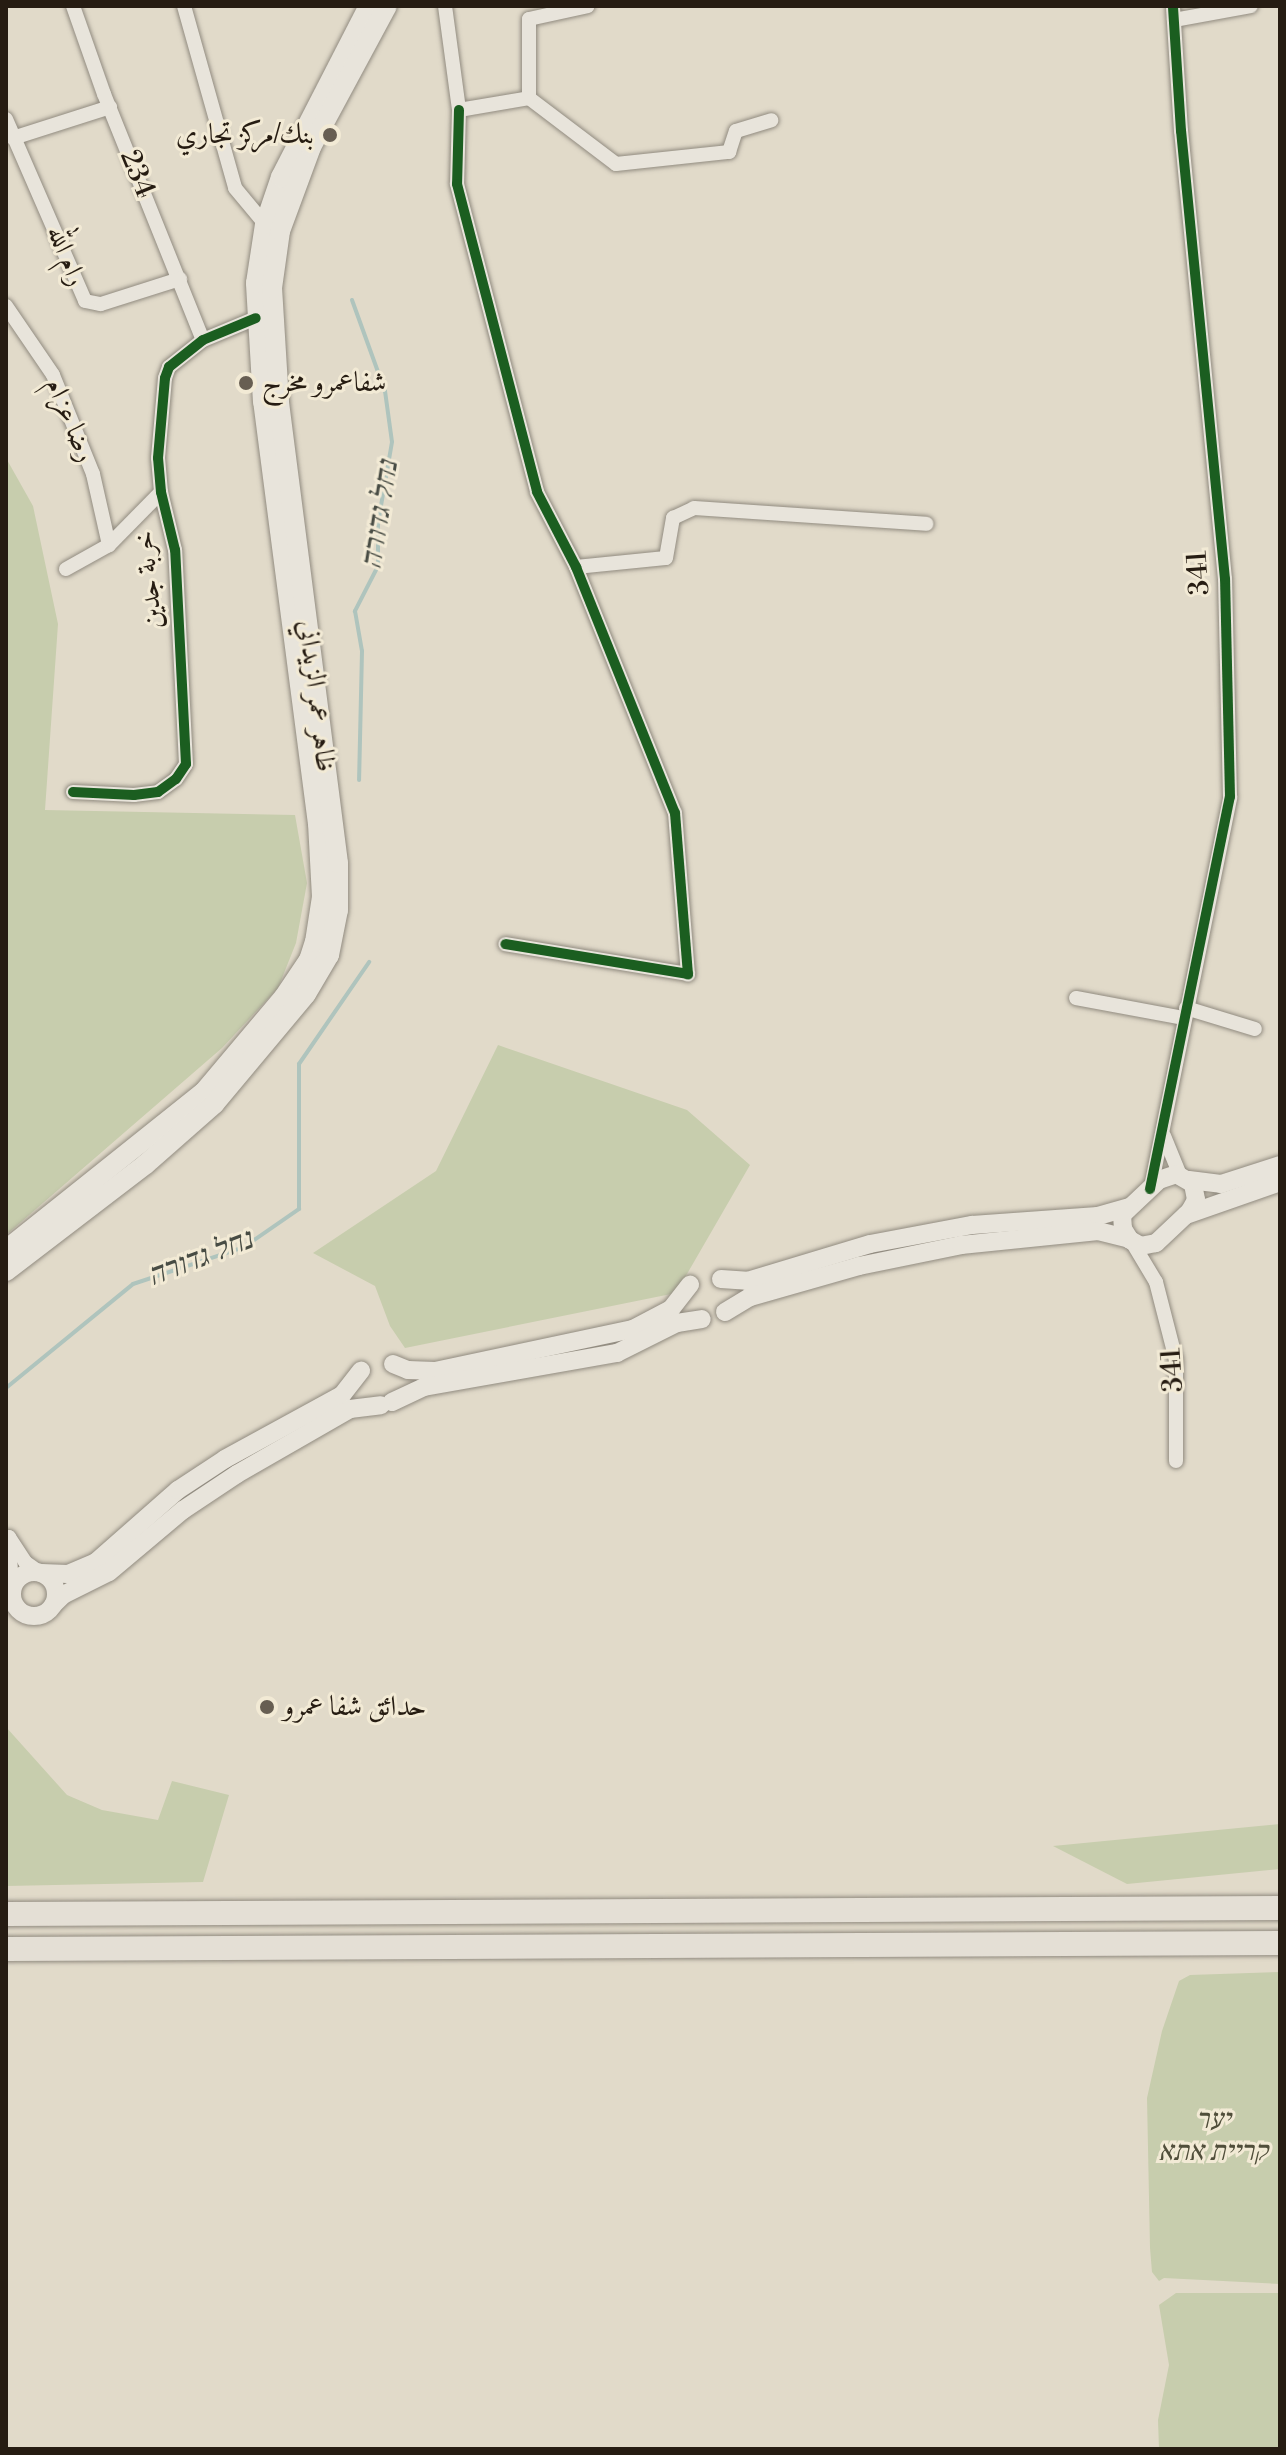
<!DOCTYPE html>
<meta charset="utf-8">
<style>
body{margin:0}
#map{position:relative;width:1286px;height:2455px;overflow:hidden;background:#e1dac9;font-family:"Libre Bodoni",Amiri,"Frank Ruhl Libre",serif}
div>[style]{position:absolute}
.green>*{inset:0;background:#c7cdad}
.stream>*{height:4px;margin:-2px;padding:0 2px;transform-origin:2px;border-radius:2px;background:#afc4bd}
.roads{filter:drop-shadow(0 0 2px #918b80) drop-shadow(0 0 2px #918b80)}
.minor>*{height:14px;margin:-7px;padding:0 7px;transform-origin:7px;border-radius:7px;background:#e8e4db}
.tertiary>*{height:18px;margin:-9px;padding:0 9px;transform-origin:9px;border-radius:9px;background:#e8e4db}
.tertiary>.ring{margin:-9px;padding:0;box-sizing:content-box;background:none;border:18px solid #e8e4db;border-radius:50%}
.secondary>*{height:20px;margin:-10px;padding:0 10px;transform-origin:10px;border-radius:10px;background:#e8e4db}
.trunk>*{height:24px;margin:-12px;padding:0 12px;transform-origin:12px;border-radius:12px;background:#e4dfd5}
.cycleway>*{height:10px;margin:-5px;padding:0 5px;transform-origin:5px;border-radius:5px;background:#1b5e20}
.dots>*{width:22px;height:22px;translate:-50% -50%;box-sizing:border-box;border:4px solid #f2ead5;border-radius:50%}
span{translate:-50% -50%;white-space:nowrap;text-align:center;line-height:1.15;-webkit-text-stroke:6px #f2ead5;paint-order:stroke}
.poi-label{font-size:28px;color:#261c12}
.right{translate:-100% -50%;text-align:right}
.left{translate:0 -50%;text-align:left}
.street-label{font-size:28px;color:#261c12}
.park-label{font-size:28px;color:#504e3a;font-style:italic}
.water-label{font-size:30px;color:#484c44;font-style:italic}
.frame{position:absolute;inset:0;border:8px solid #261c12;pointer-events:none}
</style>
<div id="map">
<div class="green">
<i style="clip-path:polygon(6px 458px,33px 506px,58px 624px,45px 810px,295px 815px,307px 883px,296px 943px,278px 988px,222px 1048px,6px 1235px)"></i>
<i style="clip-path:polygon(498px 1045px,687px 1110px,750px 1165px,676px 1293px,405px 1348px,390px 1326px,375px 1286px,313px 1253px,436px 1171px)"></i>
<i style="clip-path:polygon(6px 1727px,67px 1795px,102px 1810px,158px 1820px,172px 1781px,229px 1795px,203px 1882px,6px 1886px)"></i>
<i style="clip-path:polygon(1280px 1824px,1280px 1869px,1127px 1884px,1053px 1846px)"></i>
<i style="clip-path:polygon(1280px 1972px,1280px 2284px,1164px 2278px,1159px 2281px,1152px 2272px,1150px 2248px,1147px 2098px,1162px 2031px,1179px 1981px,1190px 1975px)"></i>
<i style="clip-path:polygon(1176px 2293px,1280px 2293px,1280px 2449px,1159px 2449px,1158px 2420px,1169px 2365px,1159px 2305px)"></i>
</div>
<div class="stream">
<i style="left:352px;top:300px;width:97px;rotate:70.1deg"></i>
<i style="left:385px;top:391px;width:51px;rotate:82.2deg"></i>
<i style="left:392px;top:442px;width:82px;rotate:99.8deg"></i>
<i style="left:378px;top:523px;width:43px;rotate:90deg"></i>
<i style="left:378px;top:566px;width:51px;rotate:117.1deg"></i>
<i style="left:355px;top:611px;width:41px;rotate:80.1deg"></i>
<i style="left:362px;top:651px;width:129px;rotate:91.3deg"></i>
<i style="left:6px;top:1388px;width:164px;rotate:-39.3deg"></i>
<i style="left:133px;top:1284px;width:117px;rotate:-18.4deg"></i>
<i style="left:244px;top:1247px;width:67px;rotate:-34.6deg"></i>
<i style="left:299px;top:1209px;width:145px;rotate:-90deg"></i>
<i style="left:299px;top:1064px;width:124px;rotate:-55.5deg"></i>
</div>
<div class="roads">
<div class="minor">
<i style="left:73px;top:6px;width:93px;rotate:70.6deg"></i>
<i style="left:104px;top:94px;width:265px;rotate:68.1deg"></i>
<i style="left:184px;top:6px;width:189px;rotate:74.3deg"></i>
<i style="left:235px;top:188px;width:47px;rotate:50.2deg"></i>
<i style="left:445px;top:6px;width:105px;rotate:82.3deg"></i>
<i style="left:459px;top:110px;width:71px;rotate:-9.7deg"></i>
<i style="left:529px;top:98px;width:79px;rotate:-90deg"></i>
<i style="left:529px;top:19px;width:60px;rotate:-12.4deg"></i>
<i style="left:1174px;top:20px;width:78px;rotate:-10.3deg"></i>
<i style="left:529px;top:98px;width:109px;rotate:37.2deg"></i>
<i style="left:616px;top:164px;width:114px;rotate:-6.1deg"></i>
<i style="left:729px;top:152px;width:22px;rotate:-72deg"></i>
<i style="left:736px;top:131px;width:37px;rotate:-17deg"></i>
<i style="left:459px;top:110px;width:74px;rotate:91.5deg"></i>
<i style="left:457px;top:184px;width:318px;rotate:75.4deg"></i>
<i style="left:537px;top:492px;width:85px;rotate:62.5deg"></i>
<i style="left:576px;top:567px;width:265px;rotate:68.1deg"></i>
<i style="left:675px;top:813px;width:162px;rotate:85.4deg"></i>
<i style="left:688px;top:974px;width:185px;rotate:-170.7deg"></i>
<i style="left:6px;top:119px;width:198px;rotate:66.5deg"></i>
<i style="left:85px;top:301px;width:16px;rotate:11deg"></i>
<i style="left:101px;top:304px;width:83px;rotate:-17.6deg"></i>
<i style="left:13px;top:138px;width:102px;rotate:-17.7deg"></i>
<i style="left:6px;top:306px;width:83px;rotate:55.7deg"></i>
<i style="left:53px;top:375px;width:107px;rotate:68deg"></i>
<i style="left:93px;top:474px;width:73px;rotate:77.3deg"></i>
<i style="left:576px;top:567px;width:90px;rotate:-5.7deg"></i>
<i style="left:666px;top:558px;width:41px;rotate:-80.1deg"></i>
<i style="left:673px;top:518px;width:23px;rotate:-25deg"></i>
<i style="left:694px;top:508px;width:233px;rotate:3.9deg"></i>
<i style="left:66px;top:569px;width:49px;rotate:-29.2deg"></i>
<i style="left:109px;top:545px;width:74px;rotate:-45.5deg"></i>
<i style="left:73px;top:792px;width:61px;rotate:2.8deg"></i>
<i style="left:134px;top:795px;width:24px;rotate:-7deg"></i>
<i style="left:158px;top:792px;width:22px;rotate:-36deg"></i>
<i style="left:176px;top:779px;width:18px;rotate:-56deg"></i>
<i style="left:186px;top:764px;width:214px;rotate:-92.9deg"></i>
<i style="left:175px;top:550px;width:60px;rotate:-103.6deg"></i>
<i style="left:161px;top:492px;width:34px;rotate:-95deg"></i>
<i style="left:158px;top:458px;width:80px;rotate:-85deg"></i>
<i style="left:165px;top:378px;width:12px;rotate:-70deg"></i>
<i style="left:169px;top:367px;width:43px;rotate:-38.5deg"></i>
<i style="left:203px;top:340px;width:57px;rotate:-22.5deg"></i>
<i style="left:1076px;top:998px;width:110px;rotate:10.5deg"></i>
<i style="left:1186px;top:1008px;width:72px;rotate:16.9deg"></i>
<i style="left:1164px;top:1136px;width:42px;rotate:67.7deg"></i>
<i style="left:1151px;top:1187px;width:398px;rotate:-78.5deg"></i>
<i style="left:1230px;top:797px;width:218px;rotate:-91.3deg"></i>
<i style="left:1225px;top:579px;width:450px;rotate:-95.6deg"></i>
<i style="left:1181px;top:131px;width:125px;rotate:-93.7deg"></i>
<i style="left:1132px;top:1242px;width:47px;rotate:59deg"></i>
<i style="left:1156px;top:1282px;width:81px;rotate:75.6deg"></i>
<i style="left:1176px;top:1360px;width:101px;rotate:90deg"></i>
<i style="left:12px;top:1590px;width:53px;rotate:-93.2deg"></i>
<i style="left:9px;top:1537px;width:30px;rotate:57deg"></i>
<i style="left:25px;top:1562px;width:19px;rotate:35deg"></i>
</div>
<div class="tertiary">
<i style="left:1176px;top:1174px;width:20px;rotate:30deg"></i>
<i style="left:1193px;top:1184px;width:16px;rotate:79deg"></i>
<i style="left:1196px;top:1200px;width:13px;rotate:119deg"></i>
<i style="left:1190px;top:1211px;width:47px;rotate:136.7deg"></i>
<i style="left:1156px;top:1243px;width:15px;rotate:169deg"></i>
<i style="left:1141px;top:1246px;width:13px;rotate:-151deg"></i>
<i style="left:1130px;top:1240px;width:13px;rotate:-122deg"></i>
<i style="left:1123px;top:1229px;width:14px;rotate:-94deg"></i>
<i style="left:1122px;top:1215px;width:51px;rotate:-43.4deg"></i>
<i style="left:1159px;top:1180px;width:18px;rotate:-19deg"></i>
<i style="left:1189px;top:1180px;width:32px;rotate:7deg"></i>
<i style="left:1221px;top:1184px;width:62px;rotate:-17.9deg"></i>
<i style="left:1186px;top:1215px;width:100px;rotate:-19.3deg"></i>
<i style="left:721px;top:1279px;width:26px;rotate:4deg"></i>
<i style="left:747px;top:1281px;width:128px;rotate:-16.7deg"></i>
<i style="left:870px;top:1244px;width:104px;rotate:-10.6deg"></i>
<i style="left:972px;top:1225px;width:126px;rotate:-4.1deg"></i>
<i style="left:1098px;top:1216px;width:33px;rotate:-16deg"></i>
<i style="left:725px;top:1312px;width:29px;rotate:-31deg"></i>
<i style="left:750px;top:1297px;width:113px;rotate:-15.9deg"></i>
<i style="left:859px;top:1266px;width:104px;rotate:-11.6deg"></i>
<i style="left:961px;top:1245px;width:138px;rotate:-5.8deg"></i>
<i style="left:1098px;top:1231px;width:30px;rotate:14deg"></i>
<i style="left:393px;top:1364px;width:16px;rotate:22deg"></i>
<i style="left:408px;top:1370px;width:27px;rotate:2deg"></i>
<i style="left:435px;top:1371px;width:202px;rotate:-12deg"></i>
<i style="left:633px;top:1329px;width:43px;rotate:-27.8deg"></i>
<i style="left:671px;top:1309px;width:31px;rotate:-52deg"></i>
<i style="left:392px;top:1402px;width:35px;rotate:-25deg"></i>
<i style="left:424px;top:1387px;width:196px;rotate:-10deg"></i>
<i style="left:617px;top:1353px;width:67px;rotate:-26.6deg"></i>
<i style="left:677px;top:1323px;width:25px;rotate:-9deg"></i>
<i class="ring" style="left:12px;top:1572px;width:26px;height:26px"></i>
<i style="left:41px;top:1573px;width:27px;rotate:2deg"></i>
<i style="left:68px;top:1574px;width:30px;rotate:-23deg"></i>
<i style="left:96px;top:1562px;width:109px;rotate:-41.3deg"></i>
<i style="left:178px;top:1490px;width:56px;rotate:-33.4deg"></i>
<i style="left:225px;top:1459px;width:133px;rotate:-28.7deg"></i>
<i style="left:342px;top:1395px;width:31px;rotate:-52deg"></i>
<i style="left:54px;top:1604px;width:13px;rotate:-45deg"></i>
<i style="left:63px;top:1595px;width:51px;rotate:-26.6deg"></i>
<i style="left:109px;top:1572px;width:97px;rotate:-40deg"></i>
<i style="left:183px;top:1510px;width:65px;rotate:-33.7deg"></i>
<i style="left:237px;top:1474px;width:130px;rotate:-29.9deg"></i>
<i style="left:350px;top:1409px;width:31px;rotate:-7deg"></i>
</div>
<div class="secondary">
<i style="left:6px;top:1250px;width:253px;rotate:-38.6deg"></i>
<i style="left:204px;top:1092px;width:124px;rotate:-49.9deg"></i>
<i style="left:284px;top:997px;width:45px;rotate:-56deg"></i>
<i style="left:309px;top:960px;width:19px;rotate:-72deg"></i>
<i style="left:315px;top:942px;width:46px;rotate:-81.2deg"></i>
<i style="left:322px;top:897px;width:73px;rotate:-93.1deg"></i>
<i style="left:318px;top:824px;width:426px;rotate:-97.4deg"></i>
<i style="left:263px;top:402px;width:119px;rotate:-93.4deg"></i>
<i style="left:256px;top:283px;width:60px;rotate:-81.3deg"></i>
<i style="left:265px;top:224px;width:50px;rotate:-71.2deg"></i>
<i style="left:281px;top:177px;width:192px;rotate:-62.8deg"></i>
<i style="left:6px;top:1271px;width:176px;rotate:-37.4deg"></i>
<i style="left:146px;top:1164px;width:91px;rotate:-41.4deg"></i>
<i style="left:214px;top:1104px;width:143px;rotate:-50.1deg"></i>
<i style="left:306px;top:994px;width:45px;rotate:-59.5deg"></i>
<i style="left:329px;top:955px;width:46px;rotate:-78.7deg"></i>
<i style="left:338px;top:910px;width:47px;rotate:-90deg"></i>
<i style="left:338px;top:863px;width:465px;rotate:-97.3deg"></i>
<i style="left:279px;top:402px;width:114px;rotate:-93.5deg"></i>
<i style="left:272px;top:288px;width:58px;rotate:-82deg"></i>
<i style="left:280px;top:231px;width:90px;rotate:-69.7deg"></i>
<i style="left:311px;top:147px;width:160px;rotate:-61.7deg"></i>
</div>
<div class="trunk">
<i style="left:6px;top:1914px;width:1274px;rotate:-0.27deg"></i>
<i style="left:6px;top:1949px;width:1274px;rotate:-0.27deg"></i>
</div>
</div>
<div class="cycleway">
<i style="left:459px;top:110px;width:74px;rotate:91.5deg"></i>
<i style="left:457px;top:184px;width:318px;rotate:75.4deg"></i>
<i style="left:537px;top:492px;width:85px;rotate:62.5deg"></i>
<i style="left:576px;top:567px;width:265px;rotate:68.1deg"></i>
<i style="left:675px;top:813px;width:162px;rotate:85.4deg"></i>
<i style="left:688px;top:974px;width:185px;rotate:-170.7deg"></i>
<i style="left:73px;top:792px;width:61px;rotate:2.8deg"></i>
<i style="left:134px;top:795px;width:24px;rotate:-7deg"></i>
<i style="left:158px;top:792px;width:22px;rotate:-36deg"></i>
<i style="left:176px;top:779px;width:18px;rotate:-56deg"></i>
<i style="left:186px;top:764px;width:214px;rotate:-92.9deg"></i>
<i style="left:175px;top:550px;width:60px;rotate:-103.6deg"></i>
<i style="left:161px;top:492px;width:34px;rotate:-95deg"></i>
<i style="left:158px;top:458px;width:80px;rotate:-85deg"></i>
<i style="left:165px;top:378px;width:12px;rotate:-70deg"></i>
<i style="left:169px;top:367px;width:43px;rotate:-38.5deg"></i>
<i style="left:203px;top:340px;width:57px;rotate:-22.5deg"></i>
<i style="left:1150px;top:1189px;width:400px;rotate:-78.5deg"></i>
<i style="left:1230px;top:797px;width:218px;rotate:-91.3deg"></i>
<i style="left:1225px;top:579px;width:450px;rotate:-95.6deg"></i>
<i style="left:1181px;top:131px;width:125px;rotate:-93.7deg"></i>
</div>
<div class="dots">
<i style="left:330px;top:135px;background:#675e52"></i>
<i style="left:246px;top:383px;background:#675e52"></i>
<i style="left:267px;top:1707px;background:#675e52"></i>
</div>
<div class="poi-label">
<span class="right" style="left:314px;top:135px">بنك/مركز تجاري</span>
<span class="left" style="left:262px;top:383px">شفاعمرو مخرج</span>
<span class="left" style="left:283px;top:1707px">حدائق شفا عمرو</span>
</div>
<div class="street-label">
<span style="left:137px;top:174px;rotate:68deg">234</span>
<span style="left:66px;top:256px;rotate:68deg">رام الله</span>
<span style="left:70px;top:420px;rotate:67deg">رضا عزام</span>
<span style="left:1199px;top:573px;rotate:-94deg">341</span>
<span style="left:149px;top:580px;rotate:-96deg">خربة جدين</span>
<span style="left:316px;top:696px;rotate:83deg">ظاهر عمر الزيداني</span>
<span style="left:1173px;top:1370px;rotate:-94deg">341</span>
</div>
<div class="park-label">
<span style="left:1213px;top:2136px">יער<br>קריית אתא</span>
</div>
<div class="water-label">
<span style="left:380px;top:515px;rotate:-81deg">נחל גדורה</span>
<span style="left:200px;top:1258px;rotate:-21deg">נחל גדורה</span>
</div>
<div class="frame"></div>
</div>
